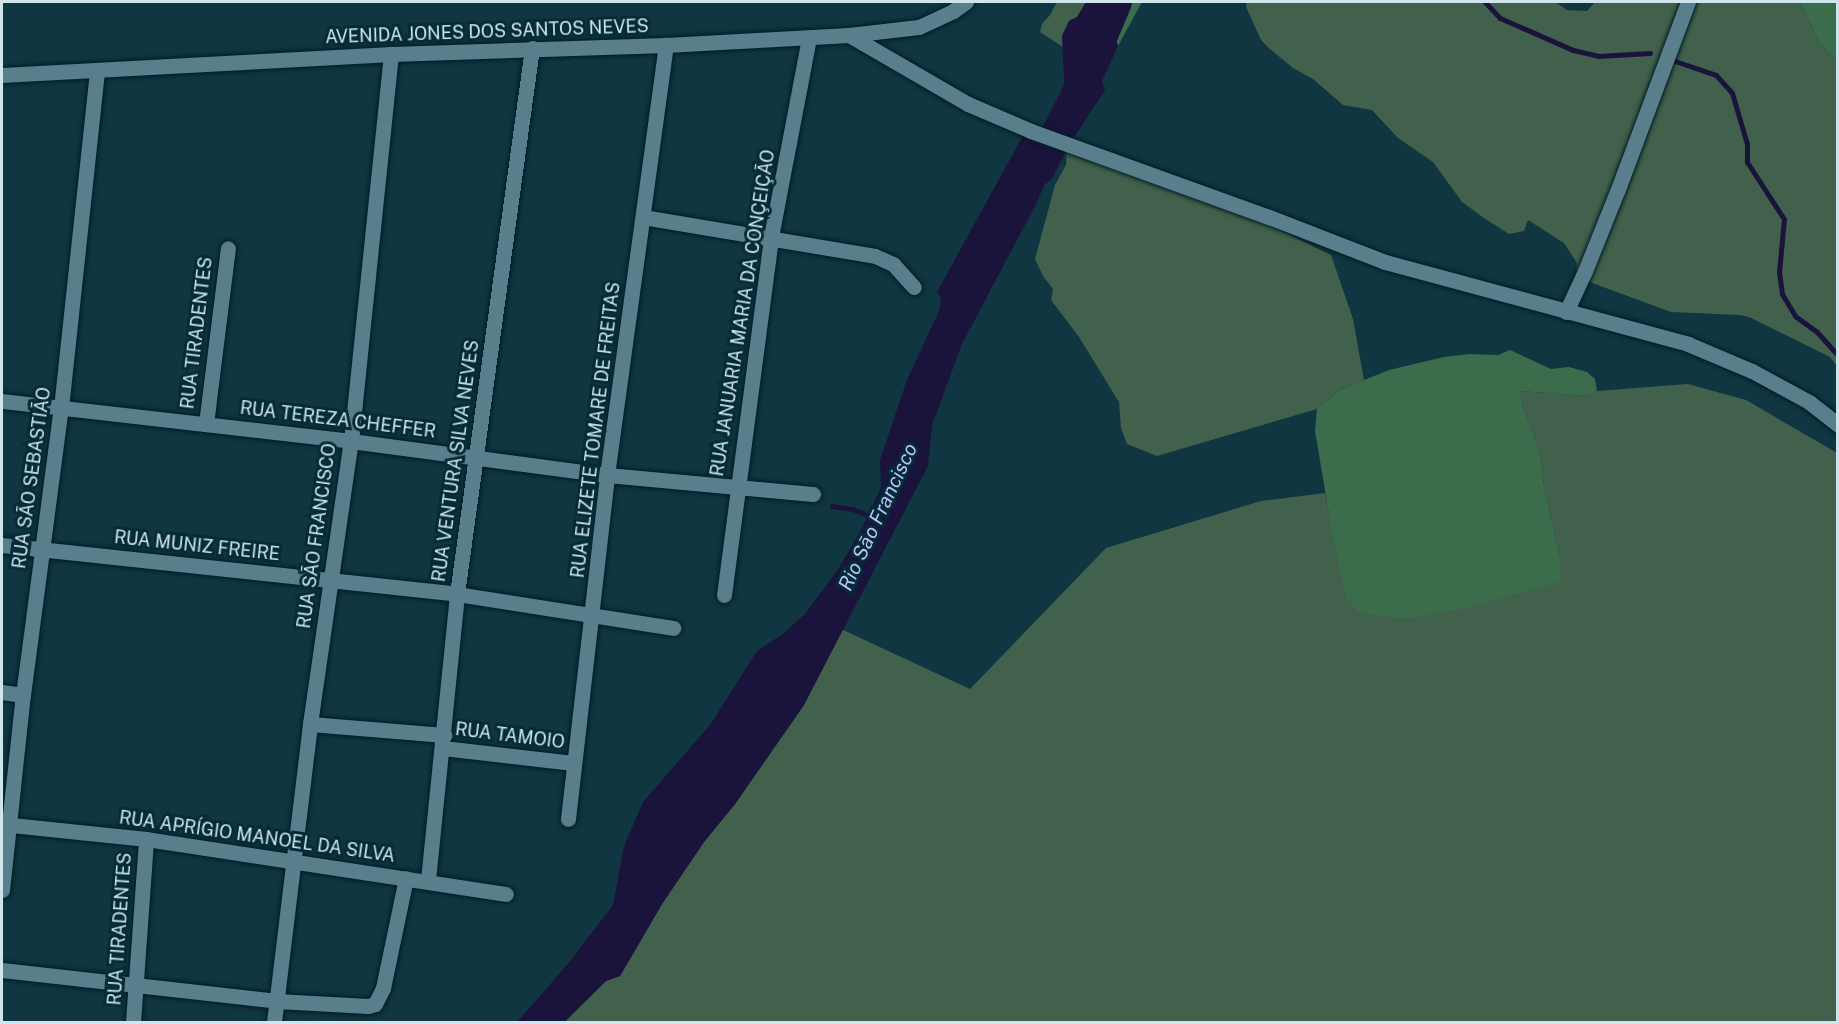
<!DOCTYPE html>
<meta charset="utf-8">
<style>
body{margin:0}
#map{position:relative;width:1839px;height:1024px;overflow:hidden;background:#103641;font-family:"Public Sans",sans-serif}
div>[style]{position:absolute}
.green>*{inset:0;background:#42614c}
.forest>*{inset:0;background:#3b6c4c}
.water>*{inset:0;background:#1a133c}
.stream>*{height:5px;margin:-2.5px;padding:0 2.5px;transform-origin:2.5px;border-radius:2.5px;background:#1a133c}
.river>*{height:32px;margin:-16px;padding:0 16px;transform-origin:16px;border-radius:16px;background:#1a133c}
.roads{filter:drop-shadow(0 0 2px #011c24) drop-shadow(0 0 2px #011c24)}
.street>*{height:15px;margin:-7.5px;padding:0 7.5px;transform-origin:7.5px;border-radius:7.5px;background:#597f8c}
.secondary>*{height:15px;margin:-7.5px;padding:0 7.5px;transform-origin:7.5px;border-radius:7.5px;background:#597f8c}
span{translate:-50% -50%;white-space:nowrap;text-align:center;line-height:1.15;-webkit-text-stroke:6px #032c37;paint-order:stroke}
.street-label{font-size:18px;color:#d0e4eb}
.water-label{font-size:20px;color:#c1bffb;font-style:italic}
.frame{position:absolute;inset:0;border:3px solid #d0e4eb;pointer-events:none}
</style>
<div id="map">
<div class="green">
<i style="clip-path:polygon(1057px 2px,1086px 2px,1077px 17px,1069px 21px,1062px 36px,1063px 47px,1040px 32px,1042px 24px,1050px 15px)"></i>
<i style="clip-path:polygon(1247px 2px,1555px 2px,1567px 10px,1587px 11px,1595px 2px,1800px 2px,1820px 44px,1837px 62px,1837px 366px,1830px 357px,1749px 317px,1740px 315px,1671px 312px,1576px 277px,1577px 263px,1564px 243px,1528px 220px,1524px 231px,1509px 234px,1484px 218px,1462px 202px,1433px 162px,1398px 138px,1372px 110px,1343px 105px,1313px 79px,1293px 68px,1270px 49px,1261px 40px,1246px 7px)"></i>
<i style="clip-path:polygon(1067px 146px,1259px 220px,1331px 255px,1353px 319px,1364px 380px,1339px 390px,1317px 409px,1157px 456px,1127px 444px,1121px 428px,1119px 402px,1079px 337px,1051px 300px,1053px 289px,1043px 276px,1035px 259px,1055px 185px,1066px 165px)"></i>
<i style="clip-path:polygon(1688px 384px,1746px 400px,1837px 453px,1837px 1022px,565px 1022px,606px 981px,620px 976px,662px 904px,704px 842px,735px 804px,804px 705px,841px 629px,970px 689px,1106px 548px,1261px 501px,1325px 493px,1345px 594px,1560px 557px,1544px 486px,1540px 452px,1523px 406px,1521px 391px,1584px 396px,1597px 391px)"></i>
</div>
<div class="forest">
<i style="clip-path:polygon(1126px 2px,1142px 2px,1118px 46px,1115px 36px)"></i>
<i style="clip-path:polygon(1800px 2px,1837px 2px,1837px 62px,1820px 44px)"></i>
<i style="clip-path:polygon(1510px 350px,1551px 369px,1569px 367px,1587px 372px,1595px 379px,1597px 391px,1584px 396px,1521px 391px,1523px 406px,1540px 452px,1544px 486px,1560px 557px,1560px 582px,1467px 608px,1405px 619px,1358px 612px,1345px 594px,1333px 538px,1315px 431px,1317px 409px,1339px 390px,1389px 370px,1444px 357px,1469px 354px,1498px 355px)"></i>
</div>
<div class="water">
<i style="clip-path:polygon(1086px 2px,1126px 2px,1115px 36px,1118px 46px,1102px 81px,1105px 90px,1075px 136px,1068px 133px,1066px 123px,1062px 36px,1069px 21px,1077px 17px)"></i>
<i style="clip-path:polygon(1025px 132px,1063px 144px,1035px 206px,962px 344px,932px 425px,928px 466px,804px 705px,735px 804px,704px 842px,662px 904px,620px 976px,606px 981px,564px 1022px,517px 1022px,567px 965px,613px 905px,624px 846px,643px 802px,710px 725px,757px 651px,784px 633px,805px 614px,837px 571px,860px 532px,881px 488px,880px 460px,907px 380px,939px 311px,941px 298px,937px 292px)"></i>
</div>
<div class="stream">
<i style="left:1485px;top:2px;width:22px;rotate:47deg"></i>
<i style="left:1500px;top:18px;width:80px;rotate:23.7deg"></i>
<i style="left:1573px;top:50px;width:26px;rotate:13deg"></i>
<i style="left:1598px;top:56px;width:52px;rotate:-3.3deg"></i>
<i style="left:1675px;top:61px;width:43px;rotate:18.9deg"></i>
<i style="left:1716px;top:75px;width:24px;rotate:48deg"></i>
<i style="left:1732px;top:93px;width:53px;rotate:73.6deg"></i>
<i style="left:1747px;top:144px;width:18px;rotate:90deg"></i>
<i style="left:1747px;top:162px;width:68px;rotate:57deg"></i>
<i style="left:1784px;top:219px;width:53px;rotate:95.4deg"></i>
<i style="left:1779px;top:272px;width:22px;rotate:82deg"></i>
<i style="left:1782px;top:294px;width:26px;rotate:59deg"></i>
<i style="left:1795px;top:316px;width:27px;rotate:36deg"></i>
<i style="left:1817px;top:332px;width:31px;rotate:48deg"></i>
<i style="left:832px;top:506px;width:20px;rotate:9deg"></i>
<i style="left:852px;top:509px;width:24px;rotate:22deg"></i>
</div>
<div class="river">
<i style="left:1039px;top:169px;width:79px;rotate:-62.8deg"></i>
<i style="left:1075px;top:99px;width:105px;rotate:-67.1deg"></i>
</div>
<div class="roads">
<div class="street">
<i style="left:643px;top:217px;width:235px;rotate:9.5deg"></i>
<i style="left:875px;top:256px;width:20px;rotate:24deg"></i>
<i style="left:893px;top:264px;width:31px;rotate:48deg"></i>
<i style="left:1566px;top:312px;width:45px;rotate:-65.1deg"></i>
<i style="left:1585px;top:271px;width:88px;rotate:-68.1deg"></i>
<i style="left:1618px;top:189px;width:200px;rotate:-69.5deg"></i>
<i style="left:2px;top:401px;width:351px;rotate:6.5deg"></i>
<i style="left:351px;top:441px;width:258px;rotate:7.6deg"></i>
<i style="left:607px;top:475px;width:207px;rotate:5.3deg"></i>
<i style="left:206px;top:424px;width:177px;rotate:-82.9deg"></i>
<i style="left:2px;top:545px;width:458px;rotate:6.1deg"></i>
<i style="left:457px;top:594px;width:219px;rotate:8.9deg"></i>
<i style="left:724px;top:595px;width:361px;rotate:-82.5deg"></i>
<i style="left:771px;top:237px;width:203px;rotate:-79.2deg"></i>
<i style="left:2px;top:692px;width:21px;rotate:8deg"></i>
<i style="left:310px;top:724px;width:135px;rotate:4.7deg"></i>
<i style="left:443px;top:748px;width:131px;rotate:6.6deg"></i>
<i style="left:568px;top:819px;width:346px;rotate:-83.5deg"></i>
<i style="left:607px;top:475px;width:434px;rotate:-82.2deg"></i>
<i style="left:2px;top:824px;width:145px;rotate:5.9deg"></i>
<i style="left:146px;top:839px;width:364px;rotate:8.7deg"></i>
<i style="left:428px;top:880px;width:287px;rotate:-84.2deg"></i>
<i style="left:457px;top:594px;width:551px;rotate:-82.18deg"></i>
<i style="left:2px;top:890px;width:196px;rotate:-83.9deg"></i>
<i style="left:23px;top:695px;width:290px;rotate:-82.5deg"></i>
<i style="left:61px;top:408px;width:339px;rotate:-83.9deg"></i>
<i style="left:2px;top:970px;width:277px;rotate:6.4deg"></i>
<i style="left:277px;top:1001px;width:91px;rotate:3.1deg"></i>
<i style="left:368px;top:1006px;width:7px;rotate:-16deg"></i>
<i style="left:375px;top:1004px;width:18px;rotate:-63deg"></i>
<i style="left:383px;top:988px;width:112px;rotate:-78.2deg"></i>
<i style="left:133px;top:1022px;width:183px;rotate:-85.9deg"></i>
<i style="left:274px;top:1022px;width:300px;rotate:-83.1deg"></i>
<i style="left:310px;top:724px;width:286px;rotate:-81.8deg"></i>
<i style="left:351px;top:441px;width:389px;rotate:-84.1deg"></i>
</div>
<div class="secondary">
<i style="left:849px;top:35px;width:138px;rotate:30.1deg"></i>
<i style="left:968px;top:104px;width:69px;rotate:23.2deg"></i>
<i style="left:1031px;top:131px;width:253px;rotate:19.9deg"></i>
<i style="left:1269px;top:217px;width:124px;rotate:21.2deg"></i>
<i style="left:1385px;top:262px;width:314px;rotate:15.1deg"></i>
<i style="left:1688px;top:344px;width:69px;rotate:22.9deg"></i>
<i style="left:1752px;top:371px;width:65px;rotate:28.5deg"></i>
<i style="left:1809px;top:402px;width:37px;rotate:38deg"></i>
<i style="left:2px;top:75px;width:390px;rotate:-3.1deg"></i>
<i style="left:391px;top:54px;width:275px;rotate:-1.9deg"></i>
<i style="left:666px;top:45px;width:183px;rotate:-3.1deg"></i>
<i style="left:849px;top:35px;width:70px;rotate:-6.5deg"></i>
<i style="left:919px;top:27px;width:38px;rotate:-25deg"></i>
<i style="left:953px;top:11px;width:16px;rotate:-35deg"></i>
</div>
</div>
<div class="street-label">
<span style="left:487px;top:32px;rotate:-2deg">AVENIDA JONES DOS SANTOS NEVES</span>
<span style="left:743px;top:313px;rotate:-81deg">RUA JANUARIA MARIA DA CONÇEIÇÃO</span>
<span style="left:197px;top:333px;rotate:-83deg">RUA TIRADENTES</span>
<span style="left:338px;top:420px;rotate:7deg">RUA TEREZA CHEFFER</span>
<span style="left:596px;top:430px;rotate:-83deg">RUA ELIZETE TOMARE DE FREITAS</span>
<span style="left:456px;top:461px;rotate:-82deg">RUA VENTURA SILVA NEVES</span>
<span style="left:32px;top:478px;rotate:-82deg">RUA SÃO SEBASTIÃO</span>
<span style="left:317px;top:536px;rotate:-82deg">RUA SÃO FRANCISCO</span>
<span style="left:197px;top:546px;rotate:6deg">RUA MUNIZ FREIRE</span>
<span style="left:510px;top:736px;rotate:7deg">RUA TAMOIO</span>
<span style="left:257px;top:837px;rotate:8deg">RUA APRÍGIO MANOEL DA SILVA</span>
<span style="left:120px;top:929px;rotate:-86deg">RUA TIRADENTES</span>
</div>
<div class="water-label">
<span style="left:878px;top:517px;rotate:-65deg">Rio São Francisco</span>
</div>
<div class="frame"></div>
</div>
